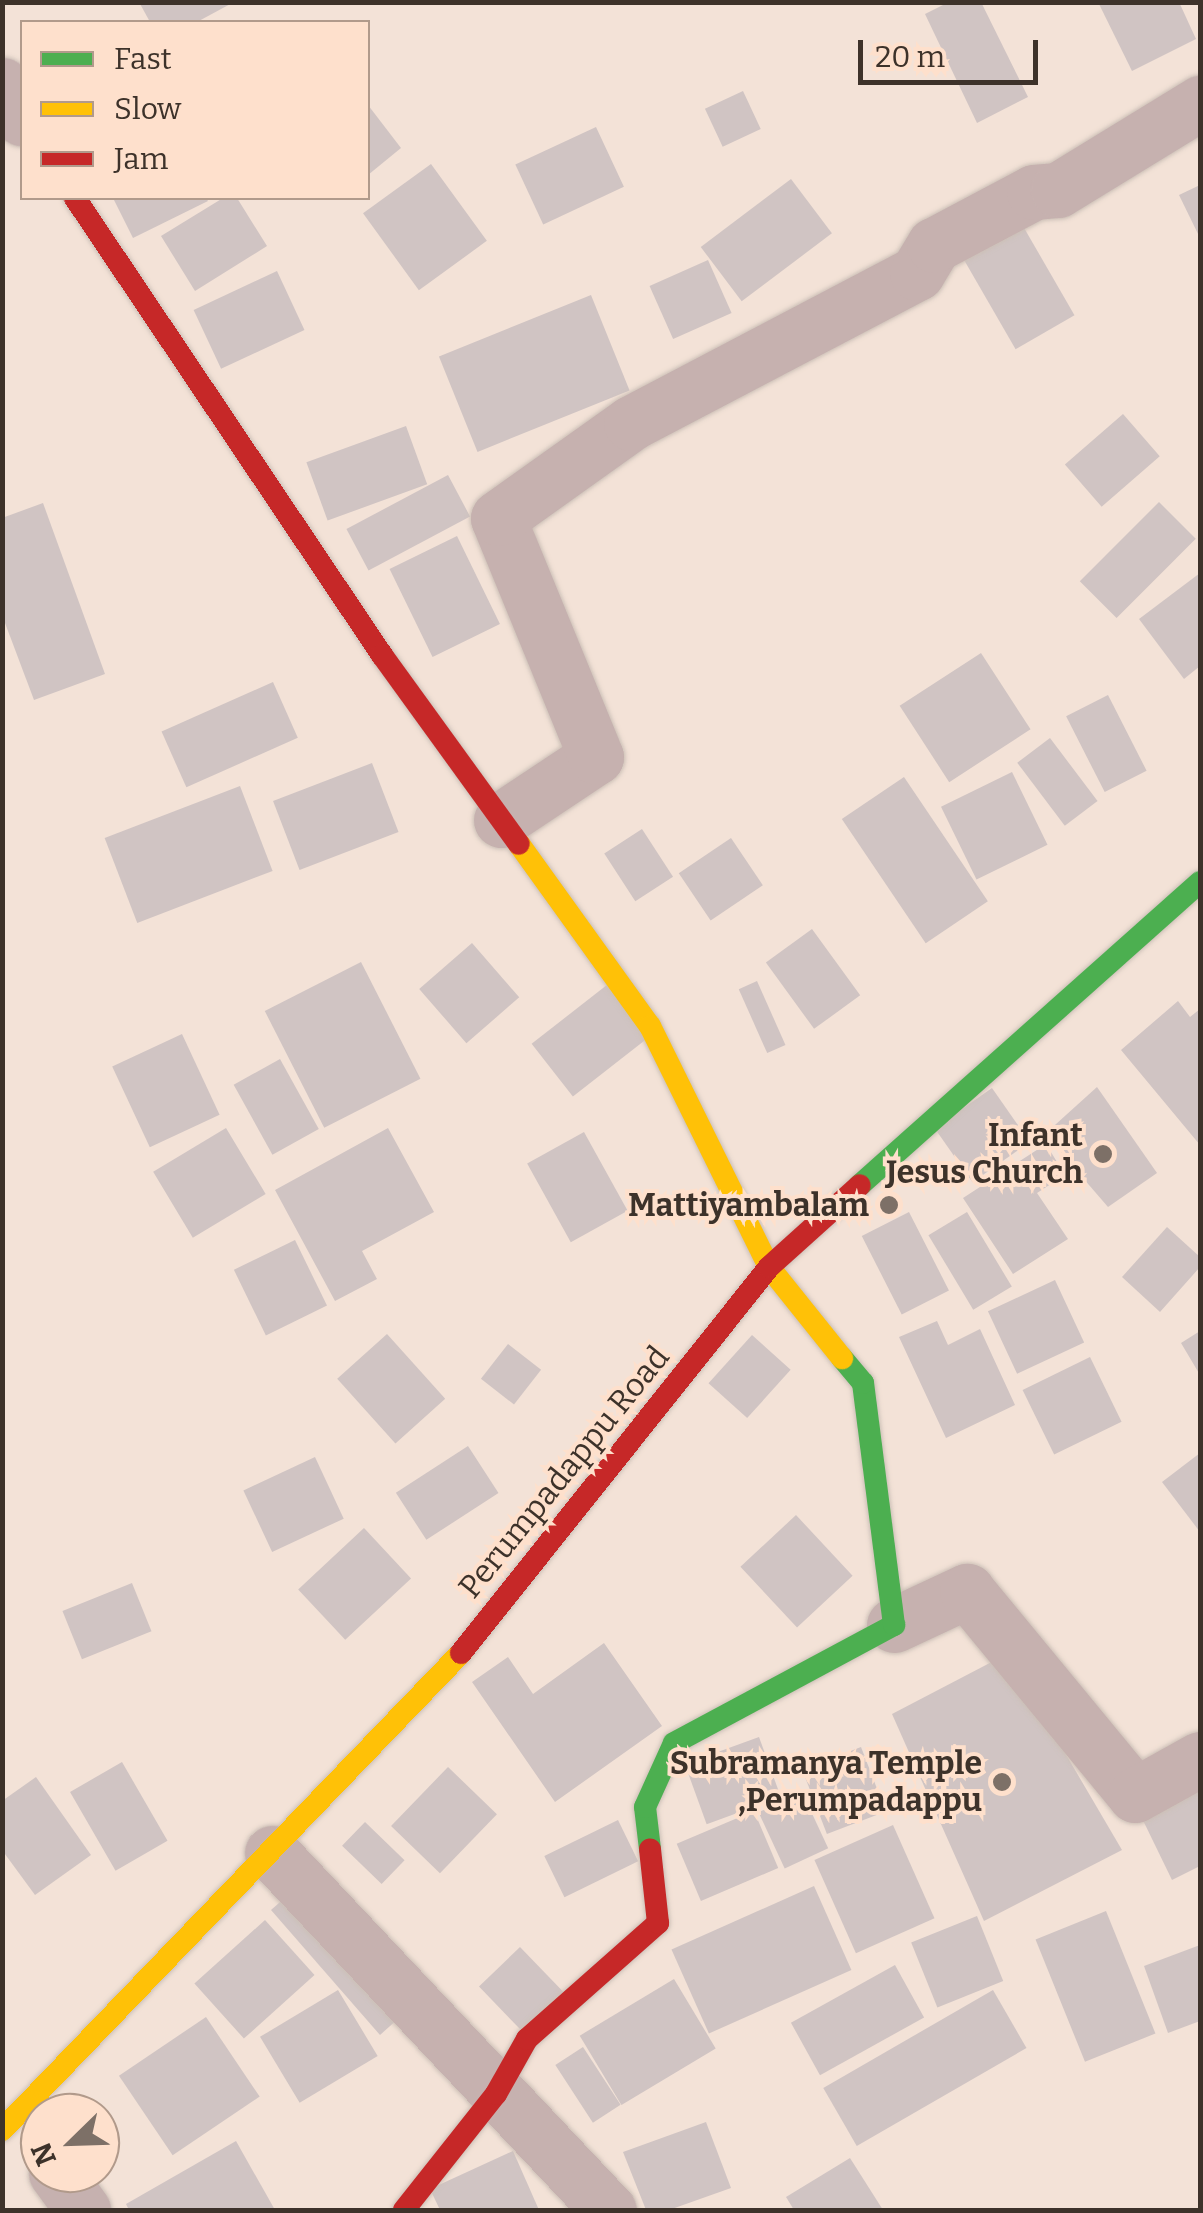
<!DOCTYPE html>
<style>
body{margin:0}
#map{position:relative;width:1203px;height:2213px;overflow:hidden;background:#f3e2d7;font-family:Bitter,serif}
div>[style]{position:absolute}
.building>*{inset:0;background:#d0c4c3;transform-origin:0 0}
.roads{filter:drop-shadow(0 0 2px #ccc0b7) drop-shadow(0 0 2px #ccc0b7)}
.street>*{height:55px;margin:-27.5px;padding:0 27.5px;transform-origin:27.5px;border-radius:27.5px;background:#c6b1af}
.fast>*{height:22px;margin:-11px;padding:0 11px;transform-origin:11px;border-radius:11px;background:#4caf50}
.slow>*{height:22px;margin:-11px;padding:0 11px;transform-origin:11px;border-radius:11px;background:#ffc107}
.jam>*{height:22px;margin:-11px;padding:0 11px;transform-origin:11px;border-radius:11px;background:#c62828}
.dots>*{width:28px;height:28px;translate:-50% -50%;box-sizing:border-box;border:5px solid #fee0cc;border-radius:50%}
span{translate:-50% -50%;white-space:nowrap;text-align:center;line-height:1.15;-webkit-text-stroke:8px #fee0cc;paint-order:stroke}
.poi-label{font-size:32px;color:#3d322a;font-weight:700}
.right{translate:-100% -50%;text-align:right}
.street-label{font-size:32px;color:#3d322a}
.frame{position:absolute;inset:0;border:5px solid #3d322a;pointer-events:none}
.legend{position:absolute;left:20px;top:20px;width:350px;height:180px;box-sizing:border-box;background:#fee0cc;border:2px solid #b19a8b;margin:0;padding:12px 18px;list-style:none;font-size:30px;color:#3d322a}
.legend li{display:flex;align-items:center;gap:20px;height:50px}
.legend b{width:50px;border:2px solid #b19a8b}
.north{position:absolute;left:20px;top:2093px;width:100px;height:100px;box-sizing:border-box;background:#fee0cc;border:2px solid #b19a8b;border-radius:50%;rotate:247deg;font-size:28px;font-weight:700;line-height:40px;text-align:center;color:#3d322a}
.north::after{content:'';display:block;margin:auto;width:35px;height:45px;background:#7d7067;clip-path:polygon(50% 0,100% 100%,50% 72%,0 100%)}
.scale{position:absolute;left:858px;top:40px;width:180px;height:45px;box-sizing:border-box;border:5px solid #3d322a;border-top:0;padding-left:12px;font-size:30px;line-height:35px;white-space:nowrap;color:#3d322a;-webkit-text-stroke:8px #fee0cc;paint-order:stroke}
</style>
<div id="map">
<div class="building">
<i style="clip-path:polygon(139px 2px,234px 2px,197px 22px,150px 22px)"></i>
<i style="clip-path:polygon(949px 2px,981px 2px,1028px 97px,977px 123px,925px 14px)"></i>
<i style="clip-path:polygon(1098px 2px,1179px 2px,1196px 39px,1132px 71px)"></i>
<i style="left:743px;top:91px;width:42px;height:42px;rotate:65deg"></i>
<i style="clip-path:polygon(368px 105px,401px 148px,368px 175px)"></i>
<i style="left:596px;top:127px;width:66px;height:89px;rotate:65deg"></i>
<i style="left:431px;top:164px;width:95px;height:84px;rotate:54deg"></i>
<i style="left:791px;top:179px;width:68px;height:113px;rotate:53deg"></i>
<i style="clip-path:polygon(1200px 185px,1200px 238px,1179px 195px)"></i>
<i style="clip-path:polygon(113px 198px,206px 198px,208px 201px,133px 238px)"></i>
<i style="clip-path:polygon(223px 198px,237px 198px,267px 246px,195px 291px,161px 236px)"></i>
<i style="left:1012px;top:207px;width:125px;height:68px;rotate:60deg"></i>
<i style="left:708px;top:260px;width:58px;height:64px;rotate:66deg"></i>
<i style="left:277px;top:271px;width:65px;height:92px;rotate:65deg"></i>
<i style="left:591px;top:295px;width:103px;height:164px;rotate:68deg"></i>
<i style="left:1123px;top:414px;width:56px;height:77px;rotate:49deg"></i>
<i style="left:406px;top:426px;width:62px;height:106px;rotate:70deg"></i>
<i style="left:448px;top:475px;width:47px;height:115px;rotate:62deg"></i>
<i style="left:1159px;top:502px;width:52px;height:112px;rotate:45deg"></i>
<i style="clip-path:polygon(43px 503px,105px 674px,34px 700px,2px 615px,2px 518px)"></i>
<i style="left:457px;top:536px;width:98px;height:75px;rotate:64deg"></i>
<i style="clip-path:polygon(1200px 573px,1200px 666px,1184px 679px,1139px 619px)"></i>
<i style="left:981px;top:653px;width:91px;height:97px;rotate:57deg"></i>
<i style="left:273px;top:682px;width:61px;height:122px;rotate:66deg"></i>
<i style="left:1108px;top:695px;width:85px;height:47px;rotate:63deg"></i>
<i style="left:1050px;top:738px;width:79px;height:41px;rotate:53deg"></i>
<i style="left:372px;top:763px;width:74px;height:106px;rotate:69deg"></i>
<i style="left:1012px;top:772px;width:81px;height:79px;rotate:64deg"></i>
<i style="left:904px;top:777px;width:150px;height:75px;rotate:56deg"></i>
<i style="left:240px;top:786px;width:91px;height:145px;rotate:69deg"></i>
<i style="left:642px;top:829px;width:57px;height:45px;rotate:57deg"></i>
<i style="left:731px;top:838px;width:57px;height:63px;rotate:56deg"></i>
<i style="left:812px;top:929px;width:82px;height:57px;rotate:54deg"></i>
<i style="left:472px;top:943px;width:72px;height:70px;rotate:49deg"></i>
<i style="left:361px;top:962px;width:131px;height:108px;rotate:63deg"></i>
<i style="left:612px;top:981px;width:67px;height:102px;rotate:52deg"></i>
<i style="left:757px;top:981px;width:70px;height:20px;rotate:66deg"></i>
<i style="clip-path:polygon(1178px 1001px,1190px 1017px,1200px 1009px,1200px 1145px,1121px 1050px)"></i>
<i style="left:182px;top:1034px;width:89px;height:77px;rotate:65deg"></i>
<i style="left:280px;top:1059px;width:80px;height:53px;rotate:61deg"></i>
<i style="clip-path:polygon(1097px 1087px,1157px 1173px,1108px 1207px,1045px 1134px)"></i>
<i style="left:992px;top:1088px;width:66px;height:70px;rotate:55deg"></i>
<i style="left:226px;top:1128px;width:77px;height:85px;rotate:59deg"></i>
<i style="clip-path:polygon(388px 1128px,434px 1212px,362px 1251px,377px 1279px,335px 1301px,275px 1190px)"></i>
<i style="left:584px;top:1132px;width:90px;height:65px;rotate:61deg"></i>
<i style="clip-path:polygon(1046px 1144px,1065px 1175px,1037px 1193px,1068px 1239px,1013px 1274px,963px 1198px)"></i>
<i style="left:909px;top:1212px;width:88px;height:53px;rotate:63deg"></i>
<i style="left:967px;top:1212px;width:87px;height:45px;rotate:59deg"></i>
<i style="clip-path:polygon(1167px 1227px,1200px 1257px,1200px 1267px,1160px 1312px,1122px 1277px)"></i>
<i style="left:295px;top:1240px;width:73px;height:68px;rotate:64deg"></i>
<i style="left:1055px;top:1280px;width:69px;height:74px;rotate:65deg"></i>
<i style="clip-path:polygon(937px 1321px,948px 1345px,980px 1329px,1015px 1405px,946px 1438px,899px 1337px)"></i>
<i style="clip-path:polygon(1200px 1331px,1200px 1375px,1181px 1343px)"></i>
<i style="left:387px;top:1334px;width:87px;height:67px;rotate:48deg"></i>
<i style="left:752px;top:1335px;width:52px;height:65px;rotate:42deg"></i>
<i style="left:508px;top:1344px;width:42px;height:44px;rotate:38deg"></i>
<i style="left:1090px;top:1357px;width:72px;height:75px;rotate:64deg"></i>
<i style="left:468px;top:1446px;width:56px;height:86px;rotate:57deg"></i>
<i style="clip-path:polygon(1200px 1453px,1200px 1532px,1162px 1482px)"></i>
<i style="left:315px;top:1457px;width:68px;height:79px;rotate:65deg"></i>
<i style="left:796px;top:1515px;width:83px;height:76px;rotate:47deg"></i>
<i style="left:364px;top:1528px;width:69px;height:90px;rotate:47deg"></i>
<i style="left:132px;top:1583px;width:52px;height:75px;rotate:68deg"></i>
<i style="clip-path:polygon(604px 1643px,662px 1726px,555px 1802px,472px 1682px,508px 1657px,533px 1694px)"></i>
<i style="clip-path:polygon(1007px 1654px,1122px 1850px,984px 1921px,892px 1714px)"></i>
<i style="left:759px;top:1737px;width:64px;height:79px;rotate:70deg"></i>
<i style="left:861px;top:1747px;width:69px;height:63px;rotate:69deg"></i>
<i style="left:122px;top:1762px;width:91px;height:60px;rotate:60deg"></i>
<i style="left:448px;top:1767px;width:68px;height:82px;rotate:44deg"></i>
<i style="clip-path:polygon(36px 1777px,91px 1855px,35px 1895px,2px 1850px,2px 1801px)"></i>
<i style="clip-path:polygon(1200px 1777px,1200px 1866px,1172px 1880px,1137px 1808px)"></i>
<i style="left:802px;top:1792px;width:62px;height:48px;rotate:65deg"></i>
<i style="left:754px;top:1811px;width:62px;height:84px;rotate:67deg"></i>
<i style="left:618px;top:1820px;width:46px;height:82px;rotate:64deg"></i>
<i style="left:365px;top:1822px;width:55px;height:33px;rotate:44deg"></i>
<i style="left:893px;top:1825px;width:102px;height:86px;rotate:66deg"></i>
<i style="left:814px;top:1886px;width:92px;height:156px;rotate:66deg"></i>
<i style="clip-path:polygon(296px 1888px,409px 2009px,380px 2035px,271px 1910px)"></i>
<i style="left:1106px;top:1911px;width:132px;height:76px;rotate:68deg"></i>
<i style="left:977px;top:1916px;width:70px;height:71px;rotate:68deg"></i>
<i style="left:265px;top:1920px;width:74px;height:95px;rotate:48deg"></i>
<i style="clip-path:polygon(1200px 1945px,1200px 2021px,1168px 2033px,1144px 1966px)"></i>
<i style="left:520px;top:1947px;width:65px;height:57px;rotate:46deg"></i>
<i style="left:895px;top:1965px;width:60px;height:119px;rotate:61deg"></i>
<i style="left:674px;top:1979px;width:81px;height:110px;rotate:59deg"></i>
<i style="left:338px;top:1990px;width:77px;height:91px;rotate:59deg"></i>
<i style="left:993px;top:1990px;width:67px;height:196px;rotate:60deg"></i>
<i style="left:206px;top:2017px;width:96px;height:105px;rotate:56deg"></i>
<i style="left:583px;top:2047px;width:69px;height:33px;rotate:57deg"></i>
<i style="clip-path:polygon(706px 2122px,731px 2188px,669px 2210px,646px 2210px,623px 2152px)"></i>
<i style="clip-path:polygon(236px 2141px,275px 2210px,129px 2210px,126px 2204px)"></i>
<i style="clip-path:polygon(513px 2151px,539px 2210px,440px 2210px,430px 2189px)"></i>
<i style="clip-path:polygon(850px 2158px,883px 2210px,794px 2210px,786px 2197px)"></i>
</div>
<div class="roads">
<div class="street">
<i style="left:2px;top:85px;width:39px;rotate:59deg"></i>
<i style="left:501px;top:820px;width:114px;rotate:-33.6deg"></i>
<i style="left:596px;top:757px;width:258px;rotate:-112.3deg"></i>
<i style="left:498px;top:518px;width:163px;rotate:-35.5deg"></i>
<i style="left:631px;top:423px;width:323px;rotate:-27.7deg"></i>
<i style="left:917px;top:273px;width:33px;rotate:-59deg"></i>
<i style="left:934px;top:245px;width:113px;rotate:-27.9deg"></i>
<i style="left:1034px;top:192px;width:24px;rotate:-5deg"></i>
<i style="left:1058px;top:190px;width:167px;rotate:-31.5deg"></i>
<i style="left:894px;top:1625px;width:81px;rotate:-25deg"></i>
<i style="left:967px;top:1591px;width:264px;rotate:50.5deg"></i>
<i style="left:1135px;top:1795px;width:74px;rotate:-29deg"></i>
<i style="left:272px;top:1853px;width:491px;rotate:46.7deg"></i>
<i style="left:56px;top:2173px;width:46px;rotate:53.9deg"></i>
</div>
<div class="fast">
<i style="left:860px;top:1185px;width:455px;rotate:-41.7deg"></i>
<i style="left:650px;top:1849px;width:42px;rotate:-96.8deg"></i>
<i style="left:645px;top:1807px;width:70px;rotate:-65.6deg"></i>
<i style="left:674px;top:1743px;width:250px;rotate:-28.2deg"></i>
<i style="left:894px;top:1625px;width:244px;rotate:-97.3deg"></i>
<i style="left:863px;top:1383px;width:33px;rotate:-130deg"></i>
</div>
<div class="slow">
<i style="left:519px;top:844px;width:224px;rotate:54.3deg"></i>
<i style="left:650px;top:1026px;width:269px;rotate:63.7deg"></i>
<i style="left:769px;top:1267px;width:117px;rotate:51.3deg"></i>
<i style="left:2px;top:2130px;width:662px;rotate:-46.1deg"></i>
</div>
<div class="jam">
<i style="left:75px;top:198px;width:551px;rotate:56.11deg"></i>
<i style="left:382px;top:655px;width:233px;rotate:54.1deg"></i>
<i style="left:461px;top:1653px;width:494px;rotate:-51.4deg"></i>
<i style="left:769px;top:1267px;width:122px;rotate:-42deg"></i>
<i style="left:404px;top:2210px;width:148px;rotate:-51.6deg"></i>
<i style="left:496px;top:2094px;width:63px;rotate:-60.6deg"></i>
<i style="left:527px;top:2039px;width:175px;rotate:-41.5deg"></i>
<i style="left:658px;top:1923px;width:74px;rotate:-96.2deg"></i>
</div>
</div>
<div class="dots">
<i style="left:1103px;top:1154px;background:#7d7067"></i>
<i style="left:889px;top:1205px;background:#7d7067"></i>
<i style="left:1002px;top:1782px;background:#7d7067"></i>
</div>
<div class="poi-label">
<span class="right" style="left:1083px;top:1154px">Infant<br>Jesus Church</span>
<span class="right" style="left:869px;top:1205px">Mattiyambalam</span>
<span class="right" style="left:982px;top:1782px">Subramanya Temple<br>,Perumpadappu</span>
</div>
<div class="street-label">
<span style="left:564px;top:1472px;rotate:-51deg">Perumpadappu Road</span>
</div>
<div class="frame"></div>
<ul class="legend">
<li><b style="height:12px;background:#4caf50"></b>Fast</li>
<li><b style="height:12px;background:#ffc107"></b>Slow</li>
<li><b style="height:12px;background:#c62828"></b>Jam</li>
</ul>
<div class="north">N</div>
<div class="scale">20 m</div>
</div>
